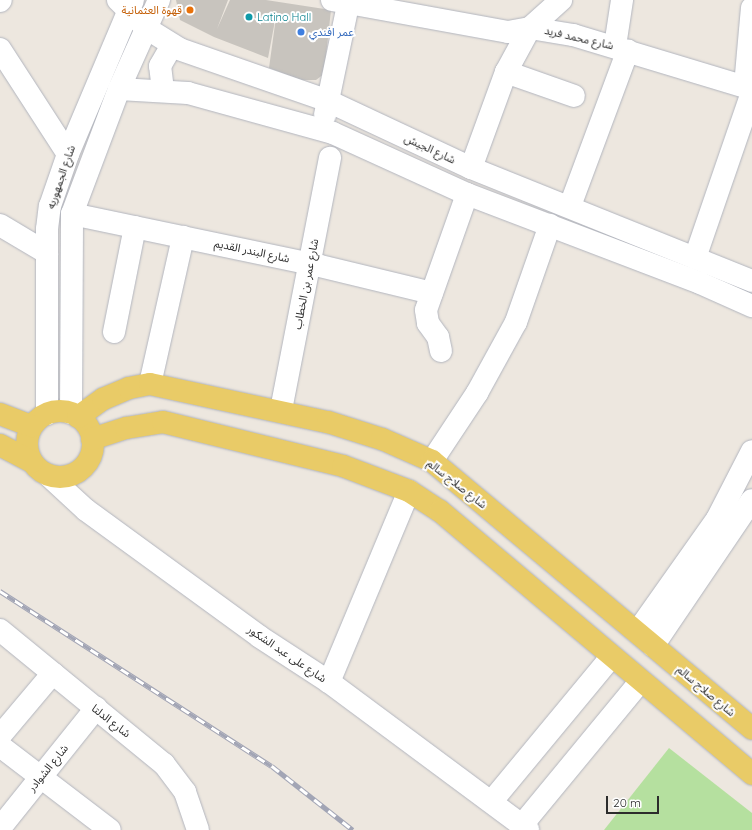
<!DOCTYPE html>
<meta charset="utf-8">
<style>
body{margin:0}
#map{position:relative;width:752px;height:830px;overflow:hidden;background:#ede7df;font-family:Quicksand,"Noto Sans Arabic",sans-serif}
div>[style]{position:absolute}
.green>*{inset:0;background:#b5e09f}
.building>*{inset:0;background:#c8c4be}
.roads{filter:drop-shadow(0 0 1px #b2b5be) drop-shadow(0 0 1px #b2b5be)}
.minor>*{height:22px;margin:-11px;padding:0 11px;transform-origin:11px;border-radius:11px;background:#fff}
.major>*{height:22px;margin:-11px;padding:0 11px;transform-origin:11px;border-radius:11px;background:#e9cb67}
.major>.ring{margin:-11px;padding:0;box-sizing:content-box;background:none;border:22px solid #e9cb67;border-radius:50%}
.rail>*{height:4.5px;margin-top:-2.25px;transform-origin:0;background:repeating-linear-gradient(90deg,#fff 0 9px,#a2a5b5 0 18px);box-sizing:border-box;border-block:1px solid #a2a5b5}
.dots>*{width:11px;height:11px;translate:-50% -50%;box-sizing:border-box;border:2px solid #fff;border-radius:50%}
span{translate:-50% -50%;white-space:nowrap;text-align:center;line-height:1.15;-webkit-text-stroke:4px #fff;paint-order:stroke}
.food-label{font-size:11px;color:#c56008}
.right{translate:-100% -50%;text-align:right}
.culture-label{font-size:11px;color:#0d838f}
.left{translate:0 -50%;text-align:left}
.shop-label{font-size:11px;color:#366cbe}
.street-label{font-size:11px;color:#2c2c2c}
.scale{position:absolute;left:606px;top:796px;width:53px;height:18px;box-sizing:border-box;border:2px solid #2c2c2c;border-top:0;padding-left:5px;font-size:12px;line-height:14px;white-space:nowrap;color:#2c2c2c;-webkit-text-stroke:3px #fff;paint-order:stroke}
</style>
<div id="map">
<div class="green">
<i style="clip-path:polygon(669px 748px,752px 813px,752px 830px,604px 830px)"></i>
</div>
<div class="building">
<i style="clip-path:polygon(176px 0,228px 0,217px 29px,230px 0,266px 0,331px 10px,324px 74px,316px 80px,301px 80px,269px 68px,277px 10px,268px 58px,214px 37px,180px 20px)"></i>
</div>
<div class="roads">
<div class="minor">
<i style="left:118px;top:0;width:40px;rotate:45deg"></i>
<i style="left:146px;top:28px;width:39px;rotate:32deg"></i>
<i style="left:179px;top:49px;width:158px;rotate:19.2deg"></i>
<i style="left:328px;top:101px;width:158px;rotate:25.1deg"></i>
<i style="left:471px;top:168px;width:303px;rotate:21.9deg"></i>
<i style="left:332px;top:0;width:179px;rotate:10.3deg"></i>
<i style="left:508px;top:32px;width:22px;rotate:-10deg"></i>
<i style="left:530px;top:28px;width:44px;rotate:9.2deg"></i>
<i style="left:573px;top:35px;width:187px;rotate:16.8deg"></i>
<i style="left:0;top:1px;width:1px;rotate:-45deg"></i>
<i style="left:615px;top:46px;width:47px;rotate:-81.3deg"></i>
<i style="left:0;top:49px;width:125px;rotate:57.1deg"></i>
<i style="left:506px;top:72px;width:72px;rotate:19.4deg"></i>
<i style="left:745px;top:86px;width:78px;rotate:-84.9deg"></i>
<i style="left:119px;top:89px;width:69px;rotate:3.3deg"></i>
<i style="left:188px;top:93px;width:150px;rotate:15.4deg"></i>
<i style="left:333px;top:133px;width:147px;rotate:24.5deg"></i>
<i style="left:467px;top:194px;width:249px;rotate:20.9deg"></i>
<i style="left:700px;top:283px;width:57px;rotate:23.9deg"></i>
<i style="left:163px;top:90px;width:24px;rotate:-97deg"></i>
<i style="left:160px;top:66px;width:24px;rotate:-60deg"></i>
<i style="left:325px;top:115px;width:117px;rotate:-78.2deg"></i>
<i style="left:471px;top:168px;width:102px;rotate:-70deg"></i>
<i style="left:506px;top:72px;width:50px;rotate:-61.4deg"></i>
<i style="left:530px;top:28px;width:42px;rotate:-42.1deg"></i>
<i style="left:570px;top:206px;width:166px;rotate:-69.6deg"></i>
<i style="left:72px;top:214px;width:253px;rotate:11.8deg"></i>
<i style="left:320px;top:266px;width:115px;rotate:13.6deg"></i>
<i style="left:0;top:225px;width:55px;rotate:30.8deg"></i>
<i style="left:695px;top:258px;width:176px;rotate:-71deg"></i>
<i style="left:114px;top:332px;width:107px;rotate:-78.7deg"></i>
<i style="left:441px;top:351px;width:14px;rotate:-102deg"></i>
<i style="left:438px;top:337px;width:17px;rotate:-126deg"></i>
<i style="left:428px;top:323px;width:13px;rotate:-99deg"></i>
<i style="left:426px;top:310px;width:123px;rotate:-70.5deg"></i>
<i style="left:150px;top:384px;width:151px;rotate:-77.3deg"></i>
<i style="left:281px;top:410px;width:257px;rotate:-79deg"></i>
<i style="left:71px;top:413px;width:199px;rotate:-89.7deg"></i>
<i style="left:72px;top:214px;width:134px;rotate:-69.4deg"></i>
<i style="left:119px;top:89px;width:98px;rotate:-65.8deg"></i>
<i style="left:47px;top:414px;width:185px;rotate:-90deg"></i>
<i style="left:47px;top:229px;width:23px;rotate:-83deg"></i>
<i style="left:50px;top:206px;width:55px;rotate:-70.9deg"></i>
<i style="left:68px;top:154px;width:167px;rotate:-67.1deg"></i>
<i style="left:432px;top:461px;width:82px;rotate:-56.5deg"></i>
<i style="left:477px;top:393px;width:81px;rotate:-61.2deg"></i>
<i style="left:516px;top:322px;width:103px;rotate:-70.7deg"></i>
<i style="left:49px;top:476px;width:50px;rotate:42.6deg"></i>
<i style="left:86px;top:510px;width:215px;rotate:36.1deg"></i>
<i style="left:260px;top:637px;width:82px;rotate:33.1deg"></i>
<i style="left:329px;top:682px;width:248px;rotate:36.6deg"></i>
<i style="left:0;top:630px;width:212px;rotate:39.3deg"></i>
<i style="left:164px;top:764px;width:35px;rotate:53deg"></i>
<i style="left:185px;top:792px;width:40px;rotate:71.1deg"></i>
<i style="left:637px;top:632px;width:138px;rotate:-54.7deg"></i>
<i style="left:717px;top:519px;width:76px;rotate:-62.8deg"></i>
<i style="left:653px;top:646px;width:176px;rotate:-55.9deg"></i>
<i style="left:329px;top:682px;width:207px;rotate:-67.3deg"></i>
<i style="left:0;top:736px;width:82px;rotate:-49.9deg"></i>
<i style="left:0;top:746px;width:138px;rotate:37.4deg"></i>
<i style="left:492px;top:801px;width:187px;rotate:-50.4deg"></i>
<i style="left:522px;top:825px;width:185px;rotate:-50.5deg"></i>
<i style="left:0;top:828px;width:154px;rotate:-51.3deg"></i>
</div>
<div class="major">
<i class="ring" style="left:27px;top:411px;width:44px;height:44px"></i>
<i style="left:0;top:414px;width:34px;rotate:21deg"></i>
<i style="left:78px;top:417px;width:31px;rotate:-36deg"></i>
<i style="left:103px;top:399px;width:28px;rotate:-23deg"></i>
<i style="left:129px;top:388px;width:21px;rotate:-11deg"></i>
<i style="left:150px;top:384px;width:182px;rotate:12.1deg"></i>
<i style="left:328px;top:422px;width:57px;rotate:17.5deg"></i>
<i style="left:382px;top:439px;width:55px;rotate:23.7deg"></i>
<i style="left:432px;top:461px;width:417px;rotate:39.9deg"></i>
<i style="left:92px;top:439px;width:36px;rotate:-18deg"></i>
<i style="left:126px;top:428px;width:37px;rotate:-9deg"></i>
<i style="left:163px;top:422px;width:185px;rotate:13.7deg"></i>
<i style="left:343px;top:466px;width:71px;rotate:20.7deg"></i>
<i style="left:409px;top:491px;width:37px;rotate:33deg"></i>
<i style="left:440px;top:511px;width:408px;rotate:40.1deg"></i>
<i style="left:0;top:445px;width:36px;rotate:28deg"></i>
</div>
</div>
<div class="rail">
<i style="left:0;top:591px;width:323px;rotate:32.8deg"></i>
<i style="left:272px;top:766px;width:103px;rotate:38.3deg"></i>
</div>
<div class="dots">
<i style="left:190px;top:10px;background:#e8710a"></i>
<i style="left:249px;top:17px;background:#0f9aa8"></i>
<i style="left:301px;top:32px;background:#3f7fe0"></i>
</div>
<div class="food-label">
<span class="right" style="left:182px;top:10px">قهوة العثمانية</span>
</div>
<div class="culture-label">
<span class="left" style="left:257px;top:17px">Latino Hall</span>
</div>
<div class="shop-label">
<span class="left" style="left:309px;top:32px">عمر افندي</span>
</div>
<div class="street-label">
<span style="left:579px;top:38px;rotate:13deg">شارع محمد فريد</span>
<span style="left:430px;top:149px;rotate:25deg">شارع الجيش</span>
<span style="left:61px;top:177px;rotate:-71deg">شارع الجمهوريه</span>
<span style="left:252px;top:251px;rotate:12deg">شارع البندر القديم</span>
<span style="left:306px;top:284px;rotate:-79deg">شارع عمر بن الخطاب</span>
<span style="left:457px;top:484px;rotate:38deg">شارع صلاح سالم</span>
<span style="left:287px;top:654px;rotate:34deg">شارع على عبد الشكور</span>
<span style="left:706px;top:691px;rotate:40deg">شارع صلاح سالم</span>
<span style="left:111px;top:721px;rotate:38deg">شارع الدلتا</span>
<span style="left:48px;top:768px;rotate:-51deg">شارع الشوادر</span>
</div>
<div class="scale">20 m</div>
</div>
